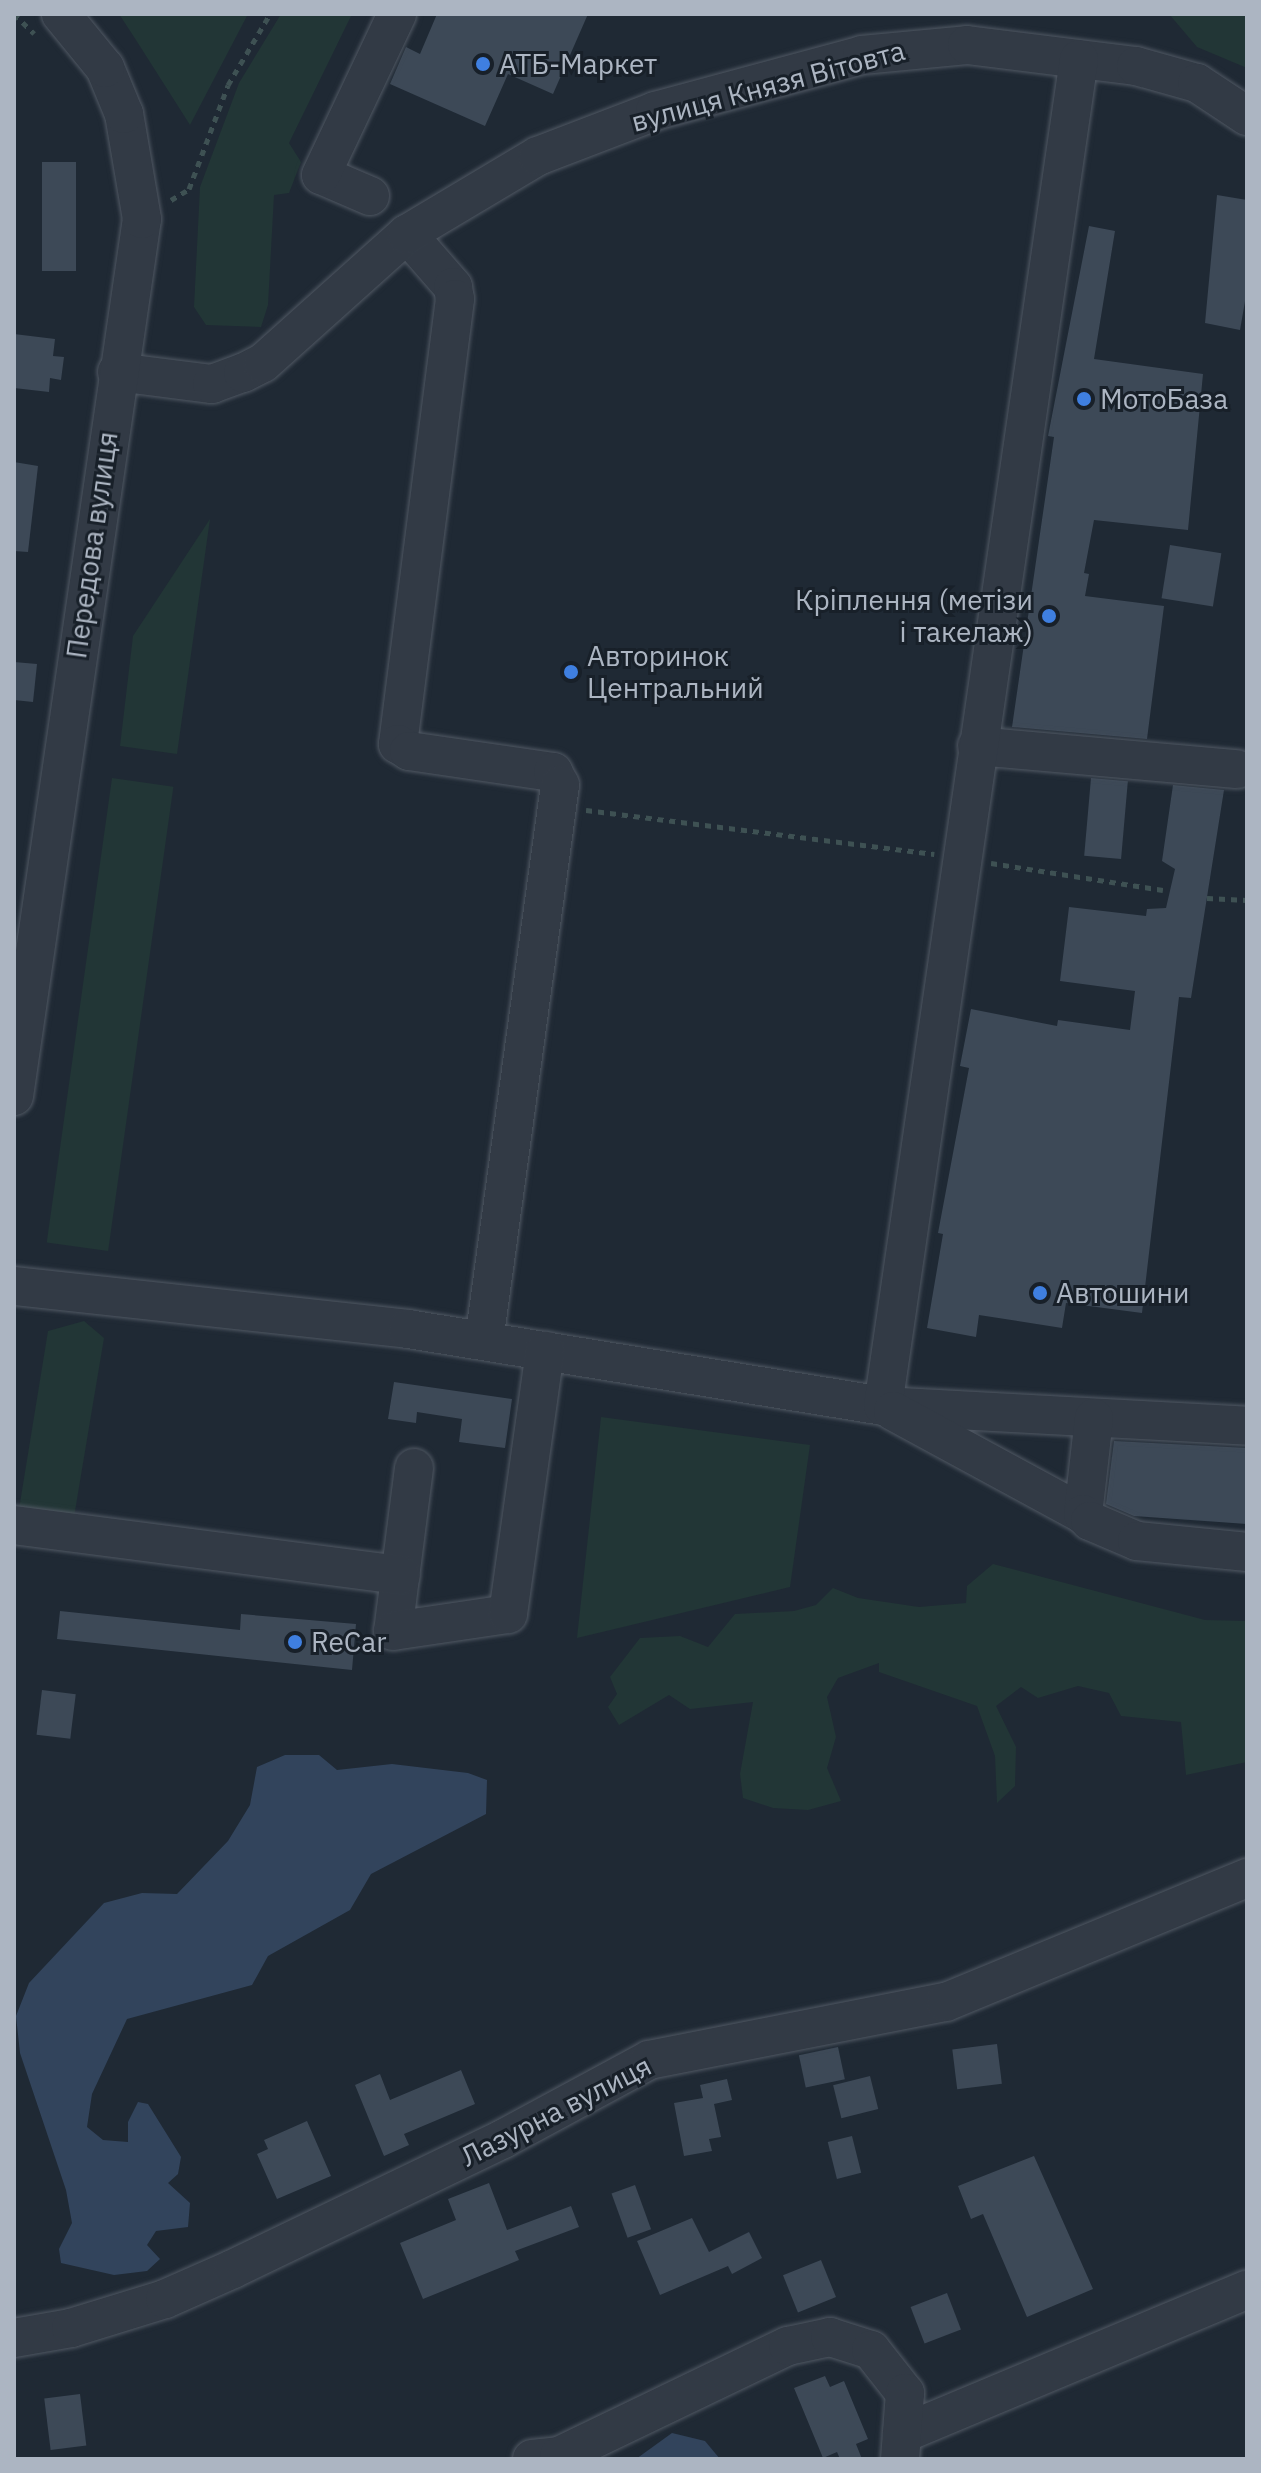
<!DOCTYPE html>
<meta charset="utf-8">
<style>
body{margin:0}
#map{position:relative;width:1261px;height:2473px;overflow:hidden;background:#1f2934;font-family:"IBM Plex Sans",sans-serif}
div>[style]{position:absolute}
.green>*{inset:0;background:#223636;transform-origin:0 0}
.water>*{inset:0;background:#32445c}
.building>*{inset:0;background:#3d4957;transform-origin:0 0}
.path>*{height:5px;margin-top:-2.5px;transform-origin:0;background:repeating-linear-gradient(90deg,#3e5153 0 6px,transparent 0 12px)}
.roads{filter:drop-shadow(0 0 2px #505863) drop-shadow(0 0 2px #505863)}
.minor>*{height:38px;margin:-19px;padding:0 19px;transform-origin:19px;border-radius:19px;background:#323a45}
.dots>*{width:22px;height:22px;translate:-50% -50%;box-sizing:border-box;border:4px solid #182029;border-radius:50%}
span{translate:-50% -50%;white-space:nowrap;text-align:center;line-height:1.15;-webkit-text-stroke:6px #182029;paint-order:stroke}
.poi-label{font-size:28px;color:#acb5c2}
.left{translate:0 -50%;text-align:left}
.right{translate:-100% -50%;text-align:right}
.street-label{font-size:28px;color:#acb5c2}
.frame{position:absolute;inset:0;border:16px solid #acb5c2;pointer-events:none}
</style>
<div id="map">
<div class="green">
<i style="clip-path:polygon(119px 14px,248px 14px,190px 125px,136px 40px)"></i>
<i style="clip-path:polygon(281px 14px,352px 14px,289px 143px,301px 162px,289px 193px,274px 195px,268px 305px,261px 327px,206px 325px,194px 307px,200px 187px,239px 83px)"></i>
<i style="clip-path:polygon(1169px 14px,1247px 14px,1247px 68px,1197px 47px)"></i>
<i style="clip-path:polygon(210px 519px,177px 754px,120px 746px,133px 636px)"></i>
<i style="left:112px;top:778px;width:62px;height:469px;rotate:8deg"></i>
<i style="clip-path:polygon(84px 1321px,104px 1338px,74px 1517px,19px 1509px,48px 1331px)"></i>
<i style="clip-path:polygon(601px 1417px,810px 1445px,790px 1587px,577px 1638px)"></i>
<i style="clip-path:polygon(993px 1564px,1205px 1620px,1247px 1621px,1247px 1762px,1186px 1775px,1181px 1722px,1121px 1716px,1109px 1693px,1078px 1686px,1038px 1698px,1021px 1687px,996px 1706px,1016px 1747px,1015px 1786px,997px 1803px,995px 1756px,977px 1706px,879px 1672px,879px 1663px,838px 1678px,827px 1697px,836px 1737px,827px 1768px,841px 1801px,808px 1810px,773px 1808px,743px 1798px,740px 1774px,753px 1702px,690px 1709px,669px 1695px,619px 1725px,608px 1707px,617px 1694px,610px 1677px,640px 1638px,680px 1636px,708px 1647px,735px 1614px,794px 1611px,816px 1605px,833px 1588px,858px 1598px,919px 1607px,966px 1603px,967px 1586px)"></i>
</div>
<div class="water">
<i style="clip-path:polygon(285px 1755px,319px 1755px,337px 1770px,392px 1764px,468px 1773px,487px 1780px,486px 1814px,371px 1874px,350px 1910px,268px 1956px,252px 1985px,127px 2019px,92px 2094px,87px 2127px,103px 2140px,128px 2142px,128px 2122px,138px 2102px,148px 2104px,181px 2157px,178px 2174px,168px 2183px,190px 2203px,188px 2227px,156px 2231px,147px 2245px,160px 2259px,147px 2271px,114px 2275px,61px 2263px,59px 2249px,72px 2223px,66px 2190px,20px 2053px,16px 2016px,29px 1983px,104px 1903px,142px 1893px,177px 1894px,228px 1841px,250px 1805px,257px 1767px)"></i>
<i style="clip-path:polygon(672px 2433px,705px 2441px,720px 2459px,636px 2459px)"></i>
</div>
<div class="building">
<i style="clip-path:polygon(437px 14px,588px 14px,553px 94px,508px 74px,485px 126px,390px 84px,406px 47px,420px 54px)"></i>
<i style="left:42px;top:162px;width:34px;height:109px"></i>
<i style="clip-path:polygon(1217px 195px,1247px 200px,1247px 290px,1240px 330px,1205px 323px)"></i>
<i style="clip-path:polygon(1089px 226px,1115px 231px,1094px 359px,1203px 374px,1188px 530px,1094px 520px,1084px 573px,1089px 574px,1085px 596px,1164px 606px,1147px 739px,1012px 727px,1054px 437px,1048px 436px)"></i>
<i style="clip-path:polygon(14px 334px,55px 339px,53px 356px,64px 357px,61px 380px,50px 378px,49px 392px,14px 388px)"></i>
<i style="clip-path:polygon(14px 462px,38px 466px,28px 552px,14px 551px)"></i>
<i style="left:1170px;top:545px;width:52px;height:54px;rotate:9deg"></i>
<i style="clip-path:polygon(14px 662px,37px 664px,33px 702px,14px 700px)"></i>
<i style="left:1091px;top:778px;width:37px;height:78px;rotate:5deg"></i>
<i style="clip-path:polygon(1173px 785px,1224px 790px,1191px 998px,1179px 997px,1142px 1313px,1066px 1303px,1062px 1328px,979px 1315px,976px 1337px,927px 1328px,943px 1234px,938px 1233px,969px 1068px,960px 1066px,971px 1009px,1057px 1026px,1058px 1020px,1130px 1030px,1135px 991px,1060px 981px,1069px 907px,1146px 916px,1147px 909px,1166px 908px,1175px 869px,1162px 861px)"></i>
<i style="clip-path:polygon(394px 1382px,512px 1399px,505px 1448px,459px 1442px,462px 1419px,417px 1412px,416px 1423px,388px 1419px)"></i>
<i style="clip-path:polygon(1114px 1441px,1247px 1448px,1247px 1524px,1134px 1516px,1106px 1504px)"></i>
<i style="clip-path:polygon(60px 1611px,240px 1630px,241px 1614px,356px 1624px,352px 1670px,57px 1639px)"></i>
<i style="left:42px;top:1690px;width:34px;height:45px;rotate:7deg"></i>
<i style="left:997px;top:2044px;width:40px;height:45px;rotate:83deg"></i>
<i style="left:838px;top:2047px;width:33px;height:40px;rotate:78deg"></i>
<i style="clip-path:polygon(461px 2070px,475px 2104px,404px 2134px,409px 2145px,384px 2156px,355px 2085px,380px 2074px,390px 2100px)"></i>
<i style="left:870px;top:2076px;width:34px;height:38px;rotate:76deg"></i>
<i style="clip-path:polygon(727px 2079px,732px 2100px,714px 2104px,721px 2137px,709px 2139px,712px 2151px,684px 2156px,674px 2103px,703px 2098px,700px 2085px)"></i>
<i style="clip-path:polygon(307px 2121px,331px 2176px,277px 2199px,257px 2154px,268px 2149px,264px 2140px)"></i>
<i style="left:852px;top:2136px;width:38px;height:25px;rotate:76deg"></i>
<i style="clip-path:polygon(1034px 2156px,1093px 2289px,1027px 2317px,983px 2214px,971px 2219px,958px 2186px)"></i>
<i style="clip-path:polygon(489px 2183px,507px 2230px,571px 2206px,579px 2227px,515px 2251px,519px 2260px,423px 2299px,400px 2243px,456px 2220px,448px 2199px)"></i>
<i style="left:635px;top:2185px;width:47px;height:25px;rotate:70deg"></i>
<i style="clip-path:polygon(692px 2218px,709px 2252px,749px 2232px,762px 2258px,732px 2274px,728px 2266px,660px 2295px,637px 2241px)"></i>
<i style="left:821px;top:2260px;width:40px;height:41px;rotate:68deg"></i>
<i style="left:947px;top:2293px;width:39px;height:39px;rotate:69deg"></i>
<i style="clip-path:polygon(825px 2376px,830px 2387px,844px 2381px,868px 2439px,856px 2444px,862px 2459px,840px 2459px,837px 2452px,823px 2458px,794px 2388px)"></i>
<i style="left:80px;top:2394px;width:52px;height:36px;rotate:83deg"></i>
</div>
<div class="path">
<i style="left:14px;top:14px;width:28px;rotate:44deg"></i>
<i style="left:171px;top:200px;width:21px;rotate:-31deg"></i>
<i style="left:189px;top:189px;width:111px;rotate:-69.4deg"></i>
<i style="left:228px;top:85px;width:82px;rotate:-59.4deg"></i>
<i style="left:586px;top:810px;width:351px;rotate:7.2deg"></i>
<i style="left:991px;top:863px;width:174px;rotate:8.9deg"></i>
<i style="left:1207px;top:898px;width:40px;rotate:2.9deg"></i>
</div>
<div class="roads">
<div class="minor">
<i style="left:370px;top:196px;width:53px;rotate:-156.8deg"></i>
<i style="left:321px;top:175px;width:178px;rotate:-64.7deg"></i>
<i style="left:407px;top:234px;width:70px;rotate:49deg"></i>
<i style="left:453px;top:287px;width:12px;rotate:81deg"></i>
<i style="left:455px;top:299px;width:449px;rotate:97.3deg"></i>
<i style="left:398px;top:744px;width:13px;rotate:32deg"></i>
<i style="left:409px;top:751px;width:146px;rotate:8.3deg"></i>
<i style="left:553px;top:772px;width:15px;rotate:62deg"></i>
<i style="left:560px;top:785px;width:561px;rotate:97.78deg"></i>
<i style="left:117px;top:372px;width:96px;rotate:7.2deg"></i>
<i style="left:212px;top:384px;width:33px;rotate:-20deg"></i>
<i style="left:243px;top:373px;width:22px;rotate:-27deg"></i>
<i style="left:263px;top:363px;width:193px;rotate:-41.9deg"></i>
<i style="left:407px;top:234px;width:152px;rotate:-30.8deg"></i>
<i style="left:538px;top:156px;width:125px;rotate:-21deg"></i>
<i style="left:655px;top:111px;width:214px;rotate:-15.1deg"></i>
<i style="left:862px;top:55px;width:105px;rotate:-5.4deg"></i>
<i style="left:967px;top:45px;width:170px;rotate:7.1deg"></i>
<i style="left:1136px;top:66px;width:63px;rotate:15.6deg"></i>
<i style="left:1197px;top:83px;width:60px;rotate:33.4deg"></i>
<i style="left:977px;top:746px;width:261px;rotate:5.1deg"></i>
<i style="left:14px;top:1096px;width:886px;rotate:-81.7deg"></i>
<i style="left:142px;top:219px;width:107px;rotate:-99.7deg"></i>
<i style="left:124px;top:114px;width:50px;rotate:-112.4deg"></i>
<i style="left:105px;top:68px;width:70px;rotate:-129.2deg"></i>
<i style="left:14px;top:1286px;width:396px;rotate:6.2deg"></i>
<i style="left:408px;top:1329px;width:481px;rotate:9.2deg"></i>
<i style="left:883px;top:1406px;width:365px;rotate:3.1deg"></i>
<i style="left:883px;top:1406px;width:1361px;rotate:-81.72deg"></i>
<i style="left:893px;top:1411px;width:216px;rotate:28.5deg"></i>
<i style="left:1094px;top:1418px;width:97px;rotate:96.5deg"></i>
<i style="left:1083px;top:1514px;width:10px;rotate:45deg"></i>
<i style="left:1090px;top:1521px;width:51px;rotate:23.1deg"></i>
<i style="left:1137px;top:1541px;width:111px;rotate:5.7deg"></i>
<i style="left:414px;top:1468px;width:164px;rotate:97.3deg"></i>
<i style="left:393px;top:1631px;width:116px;rotate:-8.4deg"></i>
<i style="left:508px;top:1614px;width:266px;rotate:-82deg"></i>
<i style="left:14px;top:1525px;width:390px;rotate:7.4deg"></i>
<i style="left:14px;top:2338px;width:58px;rotate:-10deg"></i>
<i style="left:71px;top:2328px;width:98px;rotate:-17.1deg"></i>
<i style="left:165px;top:2299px;width:74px;rotate:-23.8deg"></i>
<i style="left:233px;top:2269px;width:300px;rotate:-25.7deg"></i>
<i style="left:503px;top:2139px;width:166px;rotate:-28.4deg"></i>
<i style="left:649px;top:2060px;width:303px;rotate:-11.1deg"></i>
<i style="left:946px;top:2002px;width:326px;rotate:-22.4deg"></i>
<i style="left:902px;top:2434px;width:374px;rotate:-22.7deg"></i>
<i style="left:532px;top:2459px;width:27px;rotate:-6deg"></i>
<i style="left:559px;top:2456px;width:254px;rotate:-25.7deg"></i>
<i style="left:788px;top:2346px;width:43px;rotate:-12.1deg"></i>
<i style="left:830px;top:2337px;width:43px;rotate:17.6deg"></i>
<i style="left:871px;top:2350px;width:55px;rotate:51.7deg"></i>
<i style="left:905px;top:2393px;width:66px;rotate:94.3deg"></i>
</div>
</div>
<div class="dots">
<i style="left:483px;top:64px;background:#3f7fe0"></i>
<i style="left:1084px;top:399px;background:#3f7fe0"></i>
<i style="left:1049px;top:616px;background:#3f7fe0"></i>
<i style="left:571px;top:672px;background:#3f7fe0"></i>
<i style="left:1040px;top:1293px;background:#3f7fe0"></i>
<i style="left:295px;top:1642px;background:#3f7fe0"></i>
</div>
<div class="poi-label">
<span class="left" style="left:499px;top:64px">АТБ-Маркет</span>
<span class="left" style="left:1100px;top:399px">МотоБаза</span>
<span class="right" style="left:1033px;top:616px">Кріплення (метізи<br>і такелаж)</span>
<span class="left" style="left:587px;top:672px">Авторинок<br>Центральний</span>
<span class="left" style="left:1056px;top:1293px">Автошини</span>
<span class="left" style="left:311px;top:1642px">ReCar</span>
</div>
<div class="street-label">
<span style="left:768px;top:86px;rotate:-15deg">вулиця Князя Вітовта</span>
<span style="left:92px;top:545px;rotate:-82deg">Передова вулиця</span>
<span style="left:556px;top:2111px;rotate:-27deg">Лазурна вулиця</span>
</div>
<div class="frame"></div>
</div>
